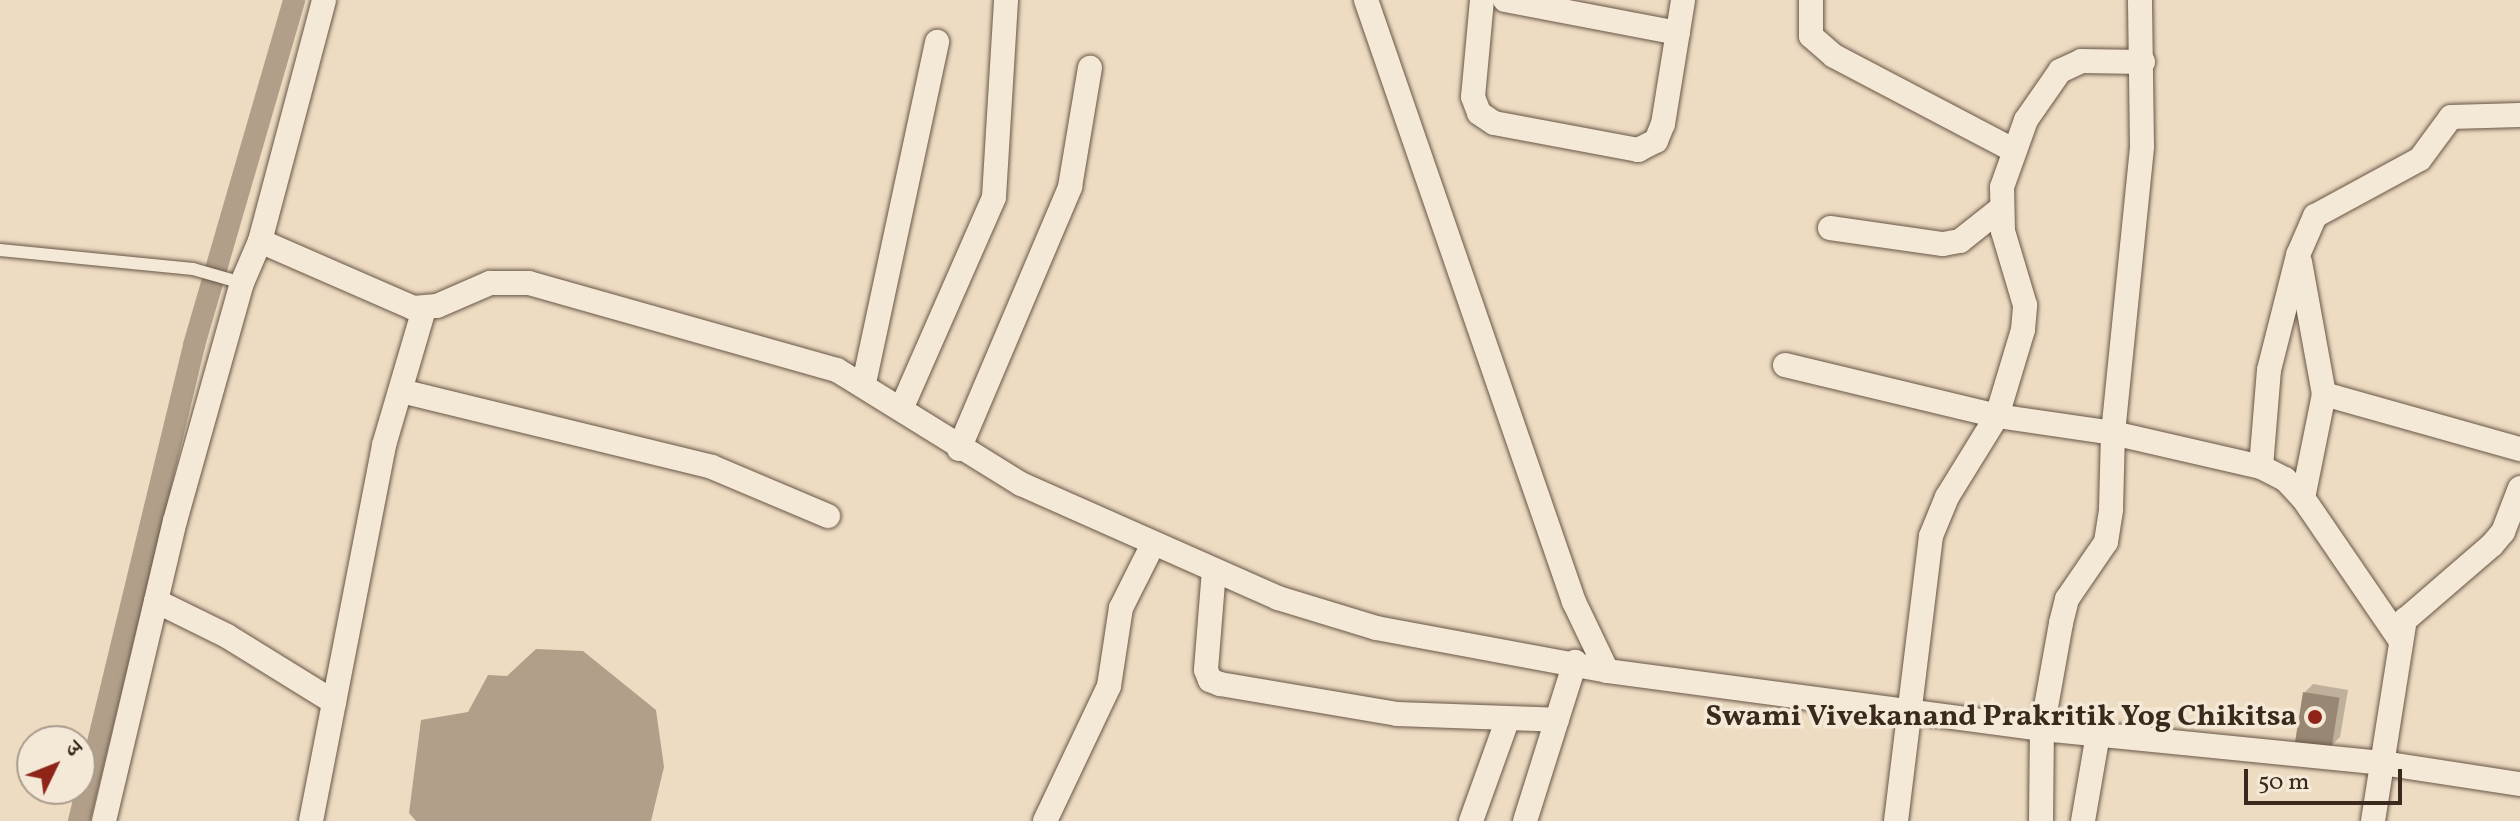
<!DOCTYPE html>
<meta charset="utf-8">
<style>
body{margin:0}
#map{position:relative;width:2520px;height:821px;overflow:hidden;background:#eedcc2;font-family:Vollkorn,"Noto Serif Devanagari",serif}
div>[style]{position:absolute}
.water>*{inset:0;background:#b19f8a}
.shadow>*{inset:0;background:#0003}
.canal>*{height:22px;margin:-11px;padding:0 11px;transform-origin:11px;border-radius:11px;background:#b19f8a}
.building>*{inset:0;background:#988773;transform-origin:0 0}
.roads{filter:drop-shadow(0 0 2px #675646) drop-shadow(0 0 2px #675646)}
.lane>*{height:12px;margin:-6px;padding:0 6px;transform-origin:6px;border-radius:6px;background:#f4e8d7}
.street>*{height:24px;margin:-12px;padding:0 12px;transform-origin:12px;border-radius:12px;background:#f4e8d7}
.dots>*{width:22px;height:22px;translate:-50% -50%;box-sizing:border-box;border:4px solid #f4e8d7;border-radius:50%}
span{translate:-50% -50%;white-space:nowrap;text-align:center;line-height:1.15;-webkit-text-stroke:7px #f4e8d7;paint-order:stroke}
.poi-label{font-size:30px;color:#3a2a1d;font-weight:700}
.right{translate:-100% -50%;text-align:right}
.north{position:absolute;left:16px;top:725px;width:80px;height:80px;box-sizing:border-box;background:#f4e8d7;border:2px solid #aa9c8d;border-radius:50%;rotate:47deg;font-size:22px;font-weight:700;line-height:32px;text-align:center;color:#3a2a1d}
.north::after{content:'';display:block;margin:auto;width:28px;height:36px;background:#8f2418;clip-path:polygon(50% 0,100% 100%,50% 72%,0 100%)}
.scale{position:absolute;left:2244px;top:769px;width:158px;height:36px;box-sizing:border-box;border:4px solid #3a2a1d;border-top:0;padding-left:10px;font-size:24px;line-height:28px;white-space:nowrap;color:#3a2a1d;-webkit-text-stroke:6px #f4e8d7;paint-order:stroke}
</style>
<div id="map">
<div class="water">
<i style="clip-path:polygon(536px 649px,583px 651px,656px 710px,664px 767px,651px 821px,416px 821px,409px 813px,421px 720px,468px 712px,488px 675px,507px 676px)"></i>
</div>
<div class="shadow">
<i style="clip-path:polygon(2313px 684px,2348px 690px,2340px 737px,2331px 746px,2305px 692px)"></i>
</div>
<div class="canal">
<i style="left:79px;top:821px;width:490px;rotate:-76.4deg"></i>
<i style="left:194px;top:345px;width:359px;rotate:-73.8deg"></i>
</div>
<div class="building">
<i style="left:2303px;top:692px;width:37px;height:51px;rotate:9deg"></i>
</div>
<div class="roads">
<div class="lane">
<i style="left:0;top:250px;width:194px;rotate:5.6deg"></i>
<i style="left:193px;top:269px;width:51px;rotate:15.9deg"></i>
</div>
<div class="street">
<i style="left:1366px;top:0;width:637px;rotate:70.94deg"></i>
<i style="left:1574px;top:602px;width:76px;rotate:64.4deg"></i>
<i style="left:1607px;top:671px;width:439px;rotate:7.6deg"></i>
<i style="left:2042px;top:729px;width:342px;rotate:5.7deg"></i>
<i style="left:2382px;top:763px;width:140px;rotate:8.7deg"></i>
<i style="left:1482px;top:0;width:97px;rotate:95.3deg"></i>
<i style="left:1473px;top:97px;width:17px;rotate:69deg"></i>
<i style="left:1479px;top:113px;width:18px;rotate:34deg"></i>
<i style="left:1494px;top:123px;width:147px;rotate:10.6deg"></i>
<i style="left:1638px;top:150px;width:20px;rotate:-27deg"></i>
<i style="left:1656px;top:141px;width:18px;rotate:-68deg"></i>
<i style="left:1663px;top:124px;width:126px;rotate:-80.8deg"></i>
<i style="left:1505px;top:0;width:176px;rotate:10.8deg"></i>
<i style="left:1811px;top:0;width:36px;rotate:90deg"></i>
<i style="left:1811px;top:36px;width:30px;rotate:41deg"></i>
<i style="left:1834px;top:56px;width:204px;rotate:27.7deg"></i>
<i style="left:1830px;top:228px;width:114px;rotate:8.1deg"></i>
<i style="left:1943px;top:244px;width:17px;rotate:-10deg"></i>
<i style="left:1960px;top:241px;width:50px;rotate:-38.5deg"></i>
<i style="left:260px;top:241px;width:167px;rotate:23.6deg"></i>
<i style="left:413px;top:308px;width:24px;rotate:-5deg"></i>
<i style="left:437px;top:306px;width:58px;rotate:-23.5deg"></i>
<i style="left:490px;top:283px;width:39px"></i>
<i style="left:529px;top:283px;width:320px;rotate:15.8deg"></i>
<i style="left:837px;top:370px;width:216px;rotate:31.8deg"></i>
<i style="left:1021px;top:484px;width:281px;rotate:23.9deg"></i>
<i style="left:1278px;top:598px;width:102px;rotate:17deg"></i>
<i style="left:1376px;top:628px;width:235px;rotate:10.5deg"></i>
<i style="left:2300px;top:262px;width:134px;rotate:79.7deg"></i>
<i style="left:2324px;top:394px;width:106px;rotate:101.4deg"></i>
<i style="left:1785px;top:365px;width:218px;rotate:13.5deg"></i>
<i style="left:1997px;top:416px;width:117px;rotate:8.3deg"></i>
<i style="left:2113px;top:433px;width:152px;rotate:12.9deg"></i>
<i style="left:2261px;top:467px;width:27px;rotate:27deg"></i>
<i style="left:2285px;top:479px;width:26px;rotate:47deg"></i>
<i style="left:2303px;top:498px;width:170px;rotate:55.6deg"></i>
<i style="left:864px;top:383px;width:349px;rotate:-77.9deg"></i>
<i style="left:401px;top:391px;width:320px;rotate:13.7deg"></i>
<i style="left:712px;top:467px;width:126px;rotate:22.9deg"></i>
<i style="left:2324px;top:394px;width:204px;rotate:15.7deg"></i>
<i style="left:902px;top:407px;width:229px;rotate:-66.3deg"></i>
<i style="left:994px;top:197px;width:197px;rotate:-86.5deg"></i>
<i style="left:959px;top:449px;width:285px;rotate:-67deg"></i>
<i style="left:1070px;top:187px;width:121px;rotate:-80.5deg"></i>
<i style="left:2261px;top:467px;width:97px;rotate:-85.3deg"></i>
<i style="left:2269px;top:370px;width:119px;rotate:-75.8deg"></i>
<i style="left:2298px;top:255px;width:43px;rotate:-66.4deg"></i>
<i style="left:2315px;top:216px;width:119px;rotate:-28.5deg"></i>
<i style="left:2420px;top:159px;width:52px;rotate:-53.6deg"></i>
<i style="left:2451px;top:117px;width:69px;rotate:-1.7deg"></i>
<i style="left:1214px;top:570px;width:100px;rotate:94.6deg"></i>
<i style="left:1206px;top:670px;width:11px;rotate:68deg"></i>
<i style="left:1210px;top:680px;width:11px;rotate:22deg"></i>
<i style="left:1220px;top:684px;width:180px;rotate:9.6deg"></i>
<i style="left:1397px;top:714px;width:160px;rotate:2.1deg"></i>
<i style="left:156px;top:601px;width:79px;rotate:26.2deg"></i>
<i style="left:227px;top:636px;width:126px;rotate:31.7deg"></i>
<i style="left:104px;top:821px;width:308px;rotate:-76.7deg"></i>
<i style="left:175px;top:521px;width:247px;rotate:-74.3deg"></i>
<i style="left:242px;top:283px;width:46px;rotate:-66.8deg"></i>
<i style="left:260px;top:241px;width:249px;rotate:-75.1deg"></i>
<i style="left:311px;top:821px;width:383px;rotate:-79deg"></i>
<i style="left:384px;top:445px;width:142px;rotate:-73.6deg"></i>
<i style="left:1045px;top:821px;width:149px;rotate:-64.6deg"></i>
<i style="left:1109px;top:686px;width:79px;rotate:-81.3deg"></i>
<i style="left:1121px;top:608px;width:72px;rotate:-63.4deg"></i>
<i style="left:1471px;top:821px;width:106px;rotate:-70.2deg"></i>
<i style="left:1525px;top:821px;width:167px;rotate:-72.5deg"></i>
<i style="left:1896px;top:821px;width:287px;rotate:-83deg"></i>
<i style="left:1931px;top:536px;width:42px;rotate:-67.7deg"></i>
<i style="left:1947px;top:497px;width:95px;rotate:-58.3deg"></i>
<i style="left:1997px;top:416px;width:90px;rotate:-73.2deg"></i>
<i style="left:2023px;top:330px;width:25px;rotate:-85deg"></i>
<i style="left:2025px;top:305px;width:77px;rotate:-106.6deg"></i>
<i style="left:2003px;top:231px;width:44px;rotate:-91.3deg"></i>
<i style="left:2002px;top:187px;width:71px;rotate:-70.3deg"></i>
<i style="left:2026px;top:120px;width:60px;rotate:-55.2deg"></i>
<i style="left:2060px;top:71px;width:23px;rotate:-25deg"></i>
<i style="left:2081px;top:61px;width:62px;rotate:0.9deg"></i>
<i style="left:2041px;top:821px;width:92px;rotate:-89.4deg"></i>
<i style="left:2042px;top:729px;width:108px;rotate:-79.8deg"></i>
<i style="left:2061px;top:623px;width:25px;rotate:-76deg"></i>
<i style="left:2067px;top:599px;width:69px;rotate:-55.6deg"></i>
<i style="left:2106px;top:542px;width:33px;rotate:-81deg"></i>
<i style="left:2111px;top:509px;width:76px;rotate:-88.5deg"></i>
<i style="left:2113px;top:433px;width:288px;rotate:-84.2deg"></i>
<i style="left:2142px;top:146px;width:146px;rotate:-90.8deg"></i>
<i style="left:2083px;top:821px;width:88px;rotate:-80.2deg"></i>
<i style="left:2373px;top:821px;width:204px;rotate:-81deg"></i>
<i style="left:2405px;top:620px;width:115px;rotate:-40.8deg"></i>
<i style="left:2492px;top:545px;width:17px;rotate:-50deg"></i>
<i style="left:2503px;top:532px;width:47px;rotate:-68.9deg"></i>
</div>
</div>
<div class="dots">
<i style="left:2315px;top:717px;background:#8f2418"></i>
</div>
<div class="poi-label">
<span class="right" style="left:2297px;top:717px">Swami Vivekanand Prakritik Yog Chikitsa</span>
</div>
<div class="north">उ</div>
<div class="scale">50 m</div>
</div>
